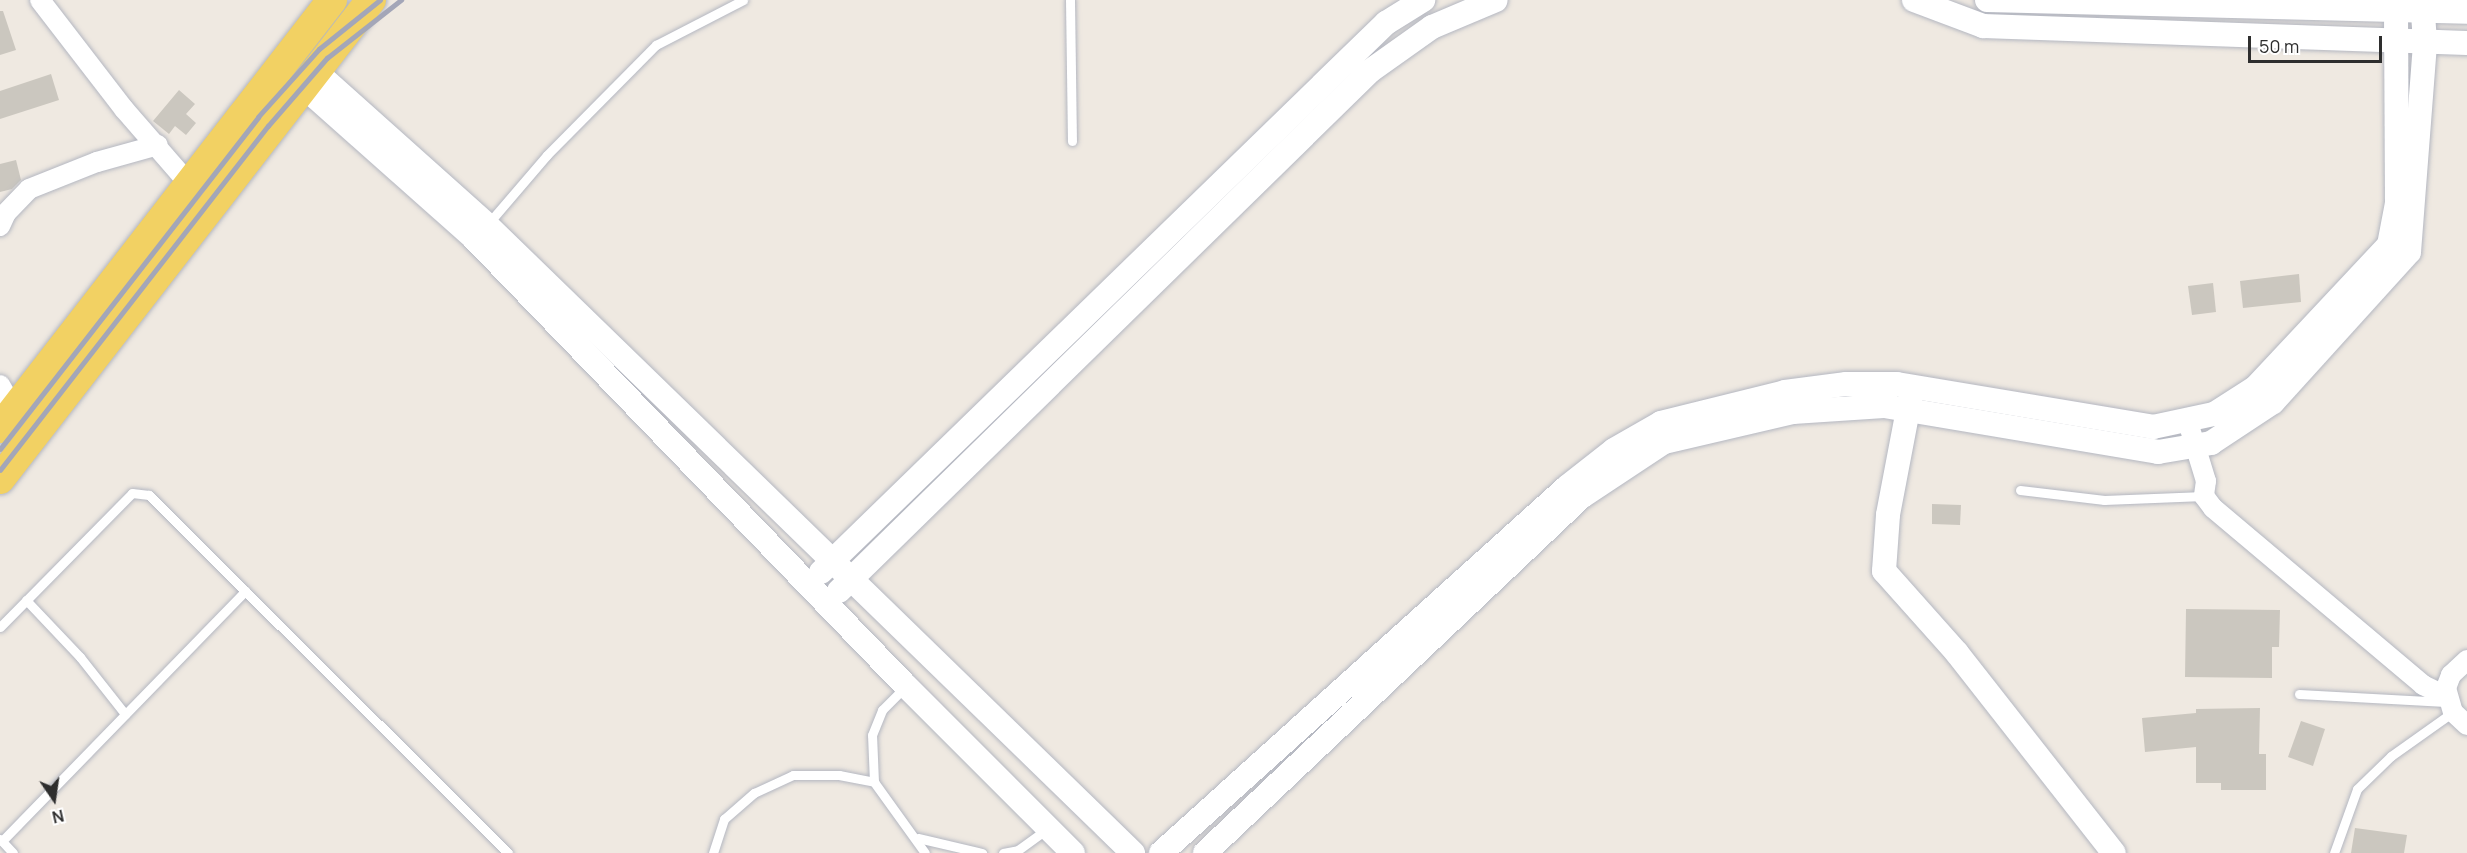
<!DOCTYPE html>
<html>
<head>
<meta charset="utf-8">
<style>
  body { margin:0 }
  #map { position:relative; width:2467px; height:853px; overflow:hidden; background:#efe9e1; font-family:Manrope,sans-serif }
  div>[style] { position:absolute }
  .building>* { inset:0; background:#cbc7bf }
  .roads { filter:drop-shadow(0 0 2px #b4b7c1) drop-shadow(0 0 2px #b4b7c1) }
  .service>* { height:9px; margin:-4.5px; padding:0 4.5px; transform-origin:4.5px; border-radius:4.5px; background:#fff }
  .minor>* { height:20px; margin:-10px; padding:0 10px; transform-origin:10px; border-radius:10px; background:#fff }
  .tertiary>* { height:24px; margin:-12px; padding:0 12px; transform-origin:12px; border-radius:12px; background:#fff }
  .primary>* { height:30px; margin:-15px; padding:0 15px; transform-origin:15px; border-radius:15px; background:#f2d163 }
  .rail>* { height:4.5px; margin:-2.25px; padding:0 2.25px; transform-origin:2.25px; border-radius:2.25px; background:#a3a6b8 }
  span { translate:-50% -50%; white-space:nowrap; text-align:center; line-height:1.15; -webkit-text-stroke:4.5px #fff; paint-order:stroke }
  .north { position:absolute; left:24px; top:769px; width:60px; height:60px; -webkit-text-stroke:4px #fff; paint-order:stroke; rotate:167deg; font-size:16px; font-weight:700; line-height:24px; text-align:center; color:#2e2e2e }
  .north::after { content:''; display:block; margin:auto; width:21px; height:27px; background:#2e2e2e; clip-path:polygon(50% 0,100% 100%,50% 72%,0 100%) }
  .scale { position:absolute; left:2248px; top:36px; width:134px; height:27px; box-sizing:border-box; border:3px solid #2e2e2e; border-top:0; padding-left:8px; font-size:18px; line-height:21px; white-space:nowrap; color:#2e2e2e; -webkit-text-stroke:4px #fff; paint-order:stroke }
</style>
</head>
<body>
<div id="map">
  <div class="building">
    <i style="clip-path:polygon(0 11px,3px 11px,16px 50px,0 55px)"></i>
    <i style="clip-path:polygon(51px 74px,59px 100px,0 119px,0 91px)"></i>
    <i style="clip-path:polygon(179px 90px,195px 104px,186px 114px,196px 123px,186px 135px,175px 126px,169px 134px,153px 121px)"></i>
    <i style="clip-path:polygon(16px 160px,21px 180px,12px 189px,0 192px,0 164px)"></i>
    <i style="clip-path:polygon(2299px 274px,2301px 302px,2243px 308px,2240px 281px)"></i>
    <i style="clip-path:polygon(2213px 283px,2216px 312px,2192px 315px,2188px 286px)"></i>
    <i style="clip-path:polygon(1932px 504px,1961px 505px,1960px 525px,1932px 524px)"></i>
    <i style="clip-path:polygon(2186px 609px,2280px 610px,2279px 647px,2272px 647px,2272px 678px,2185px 677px)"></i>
    <i style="clip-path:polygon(2260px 708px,2259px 754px,2266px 754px,2266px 790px,2221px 790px,2221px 783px,2196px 783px,2196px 747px,2145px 752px,2142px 718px,2196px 713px,2196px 709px)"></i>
    <i style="clip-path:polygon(2301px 721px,2325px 729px,2313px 766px,2288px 757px)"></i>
    <i style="clip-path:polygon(2355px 828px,2407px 835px,2404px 853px,2351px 853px)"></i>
  </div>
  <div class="roads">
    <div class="service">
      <i style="left:1070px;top:0;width:141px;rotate:89.2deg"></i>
      <i style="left:487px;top:225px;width:92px;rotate:-49.4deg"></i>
      <i style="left:547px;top:155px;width:155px;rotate:-45.3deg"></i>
      <i style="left:656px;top:45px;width:98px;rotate:-27.3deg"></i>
      <i style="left:2020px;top:490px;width:85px;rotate:6.8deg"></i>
      <i style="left:2104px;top:500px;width:100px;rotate:-2.3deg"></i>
      <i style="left:26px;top:600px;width:79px;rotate:46.5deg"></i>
      <i style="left:80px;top:657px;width:73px;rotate:51.7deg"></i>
      <i style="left:0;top:627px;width:188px;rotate:-45.4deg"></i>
      <i style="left:132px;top:493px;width:17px;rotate:7deg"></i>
      <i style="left:149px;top:495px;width:507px;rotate:44.92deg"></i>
      <i style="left:2299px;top:694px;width:147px;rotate:3.1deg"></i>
      <i style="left:874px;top:782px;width:47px;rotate:-92.4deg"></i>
      <i style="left:872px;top:735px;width:27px;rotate:-68deg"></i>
      <i style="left:882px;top:710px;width:33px;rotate:-45deg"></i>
      <i style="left:918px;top:838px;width:66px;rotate:13.2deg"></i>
      <i style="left:0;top:839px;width:19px;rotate:47deg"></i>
      <i style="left:2px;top:841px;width:349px;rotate:-45.8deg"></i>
      <i style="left:713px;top:853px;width:36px;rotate:-72deg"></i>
      <i style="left:724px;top:819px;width:40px;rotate:-41deg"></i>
      <i style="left:754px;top:793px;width:43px;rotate:-24.8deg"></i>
      <i style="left:793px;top:775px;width:46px"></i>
      <i style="left:839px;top:775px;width:36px;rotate:11deg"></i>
      <i style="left:874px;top:782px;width:87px;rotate:54.3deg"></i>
      <i style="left:1003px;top:853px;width:15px;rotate:-11deg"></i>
      <i style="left:1018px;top:850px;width:36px;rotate:-36deg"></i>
      <i style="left:2334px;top:853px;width:68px;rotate:-70.2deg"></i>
      <i style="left:2357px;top:789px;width:47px;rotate:-44.1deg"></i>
      <i style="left:2391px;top:756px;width:76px;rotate:-35.4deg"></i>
    </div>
    <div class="minor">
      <i style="left:40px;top:0;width:138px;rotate:52.4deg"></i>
      <i style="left:124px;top:109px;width:111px;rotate:49deg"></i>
      <i style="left:0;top:226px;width:14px;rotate:-65deg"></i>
      <i style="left:6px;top:213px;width:33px;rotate:-46deg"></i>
      <i style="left:29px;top:189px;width:73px;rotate:-21.7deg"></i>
      <i style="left:97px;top:162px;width:63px;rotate:-15.6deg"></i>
      <i style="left:0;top:385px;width:28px;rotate:60deg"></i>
      <i style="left:2187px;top:419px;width:65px;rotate:73deg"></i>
      <i style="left:2206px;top:481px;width:15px;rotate:98deg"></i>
      <i style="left:2204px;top:496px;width:15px;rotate:53deg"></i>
      <i style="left:2213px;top:508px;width:275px;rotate:40.1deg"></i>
      <i style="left:2423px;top:685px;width:25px;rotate:26deg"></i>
      <i style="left:2467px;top:660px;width:22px;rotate:137deg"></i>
      <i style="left:2451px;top:675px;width:14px;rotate:111deg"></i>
      <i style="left:2446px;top:688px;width:25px;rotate:74deg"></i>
      <i style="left:2453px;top:712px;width:19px;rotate:43deg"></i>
    </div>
    <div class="tertiary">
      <i style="left:1914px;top:0;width:74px;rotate:20.6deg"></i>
      <i style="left:1983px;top:26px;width:484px;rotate:2deg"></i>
      <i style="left:1987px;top:0;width:480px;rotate:1.4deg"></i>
      <i style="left:315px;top:71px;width:231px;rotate:41.8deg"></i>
      <i style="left:487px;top:225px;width:901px;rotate:44.19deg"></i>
      <i style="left:304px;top:87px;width:225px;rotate:41.6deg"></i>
      <i style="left:472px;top:236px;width:625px;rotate:46.04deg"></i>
      <i style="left:906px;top:686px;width:236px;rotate:45deg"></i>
      <i style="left:1911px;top:394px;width:123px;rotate:100.8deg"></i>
      <i style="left:1888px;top:515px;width:56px;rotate:94.1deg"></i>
      <i style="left:1884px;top:571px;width:110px;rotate:48.3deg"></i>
      <i style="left:1957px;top:653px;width:254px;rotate:51.9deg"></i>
      <i style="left:821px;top:572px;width:788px;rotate:-44.18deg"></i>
      <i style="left:1386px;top:23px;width:44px;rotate:-31.9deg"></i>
      <i style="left:839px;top:591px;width:743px;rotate:-44.4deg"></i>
      <i style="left:1370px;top:71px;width:76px;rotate:-35.4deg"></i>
      <i style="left:1432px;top:27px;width:69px;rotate:-22.9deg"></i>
      <i style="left:1161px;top:853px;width:547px;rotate:-42.03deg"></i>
      <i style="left:1567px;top:487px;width:60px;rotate:-38.2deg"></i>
      <i style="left:1614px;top:450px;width:54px;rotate:-29.9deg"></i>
      <i style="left:1661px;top:423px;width:128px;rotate:-14deg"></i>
      <i style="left:1785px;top:392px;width:62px;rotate:-7.5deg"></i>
      <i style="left:1846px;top:384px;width:51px"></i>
      <i style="left:1897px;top:384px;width:260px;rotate:9.5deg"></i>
      <i style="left:2153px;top:427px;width:62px;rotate:-12deg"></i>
      <i style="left:2214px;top:414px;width:50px;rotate:-32.7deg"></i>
      <i style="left:2256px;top:387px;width:195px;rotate:-46.9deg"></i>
      <i style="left:2389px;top:245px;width:43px;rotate:-79.2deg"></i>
      <i style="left:2397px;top:203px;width:192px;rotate:-90.3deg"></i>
      <i style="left:1205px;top:853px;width:518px;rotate:-43.43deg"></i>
      <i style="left:1581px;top:497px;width:100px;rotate:-33.5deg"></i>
      <i style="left:1664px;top:442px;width:132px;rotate:-13.1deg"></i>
      <i style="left:1793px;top:412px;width:91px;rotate:-3.8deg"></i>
      <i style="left:1884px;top:406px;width:278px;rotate:9.5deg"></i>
      <i style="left:2158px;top:452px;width:54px;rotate:-9.6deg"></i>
      <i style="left:2211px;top:443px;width:74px;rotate:-33.5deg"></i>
      <i style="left:2273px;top:402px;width:202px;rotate:-47.8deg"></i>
      <i style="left:2409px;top:252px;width:211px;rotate:-85.6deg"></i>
      <i style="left:2425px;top:42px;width:31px;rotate:-94deg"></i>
    </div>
    <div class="primary">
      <i style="left:0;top:428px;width:542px;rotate:-52.2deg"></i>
      <i style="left:0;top:479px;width:606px;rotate:-52.24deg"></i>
    </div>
  </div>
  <div class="rail">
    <i style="left:0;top:449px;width:420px;rotate:-52.1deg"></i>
    <i style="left:258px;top:117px;width:91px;rotate:-48.1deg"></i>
    <i style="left:319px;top:49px;width:78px;rotate:-38.8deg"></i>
    <i style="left:0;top:470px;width:436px;rotate:-52.1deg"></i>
    <i style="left:268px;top:126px;width:90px;rotate:-49.1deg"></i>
    <i style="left:327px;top:58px;width:94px;rotate:-38.1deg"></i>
  </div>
  <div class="north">N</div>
  <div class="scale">50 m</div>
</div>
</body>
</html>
